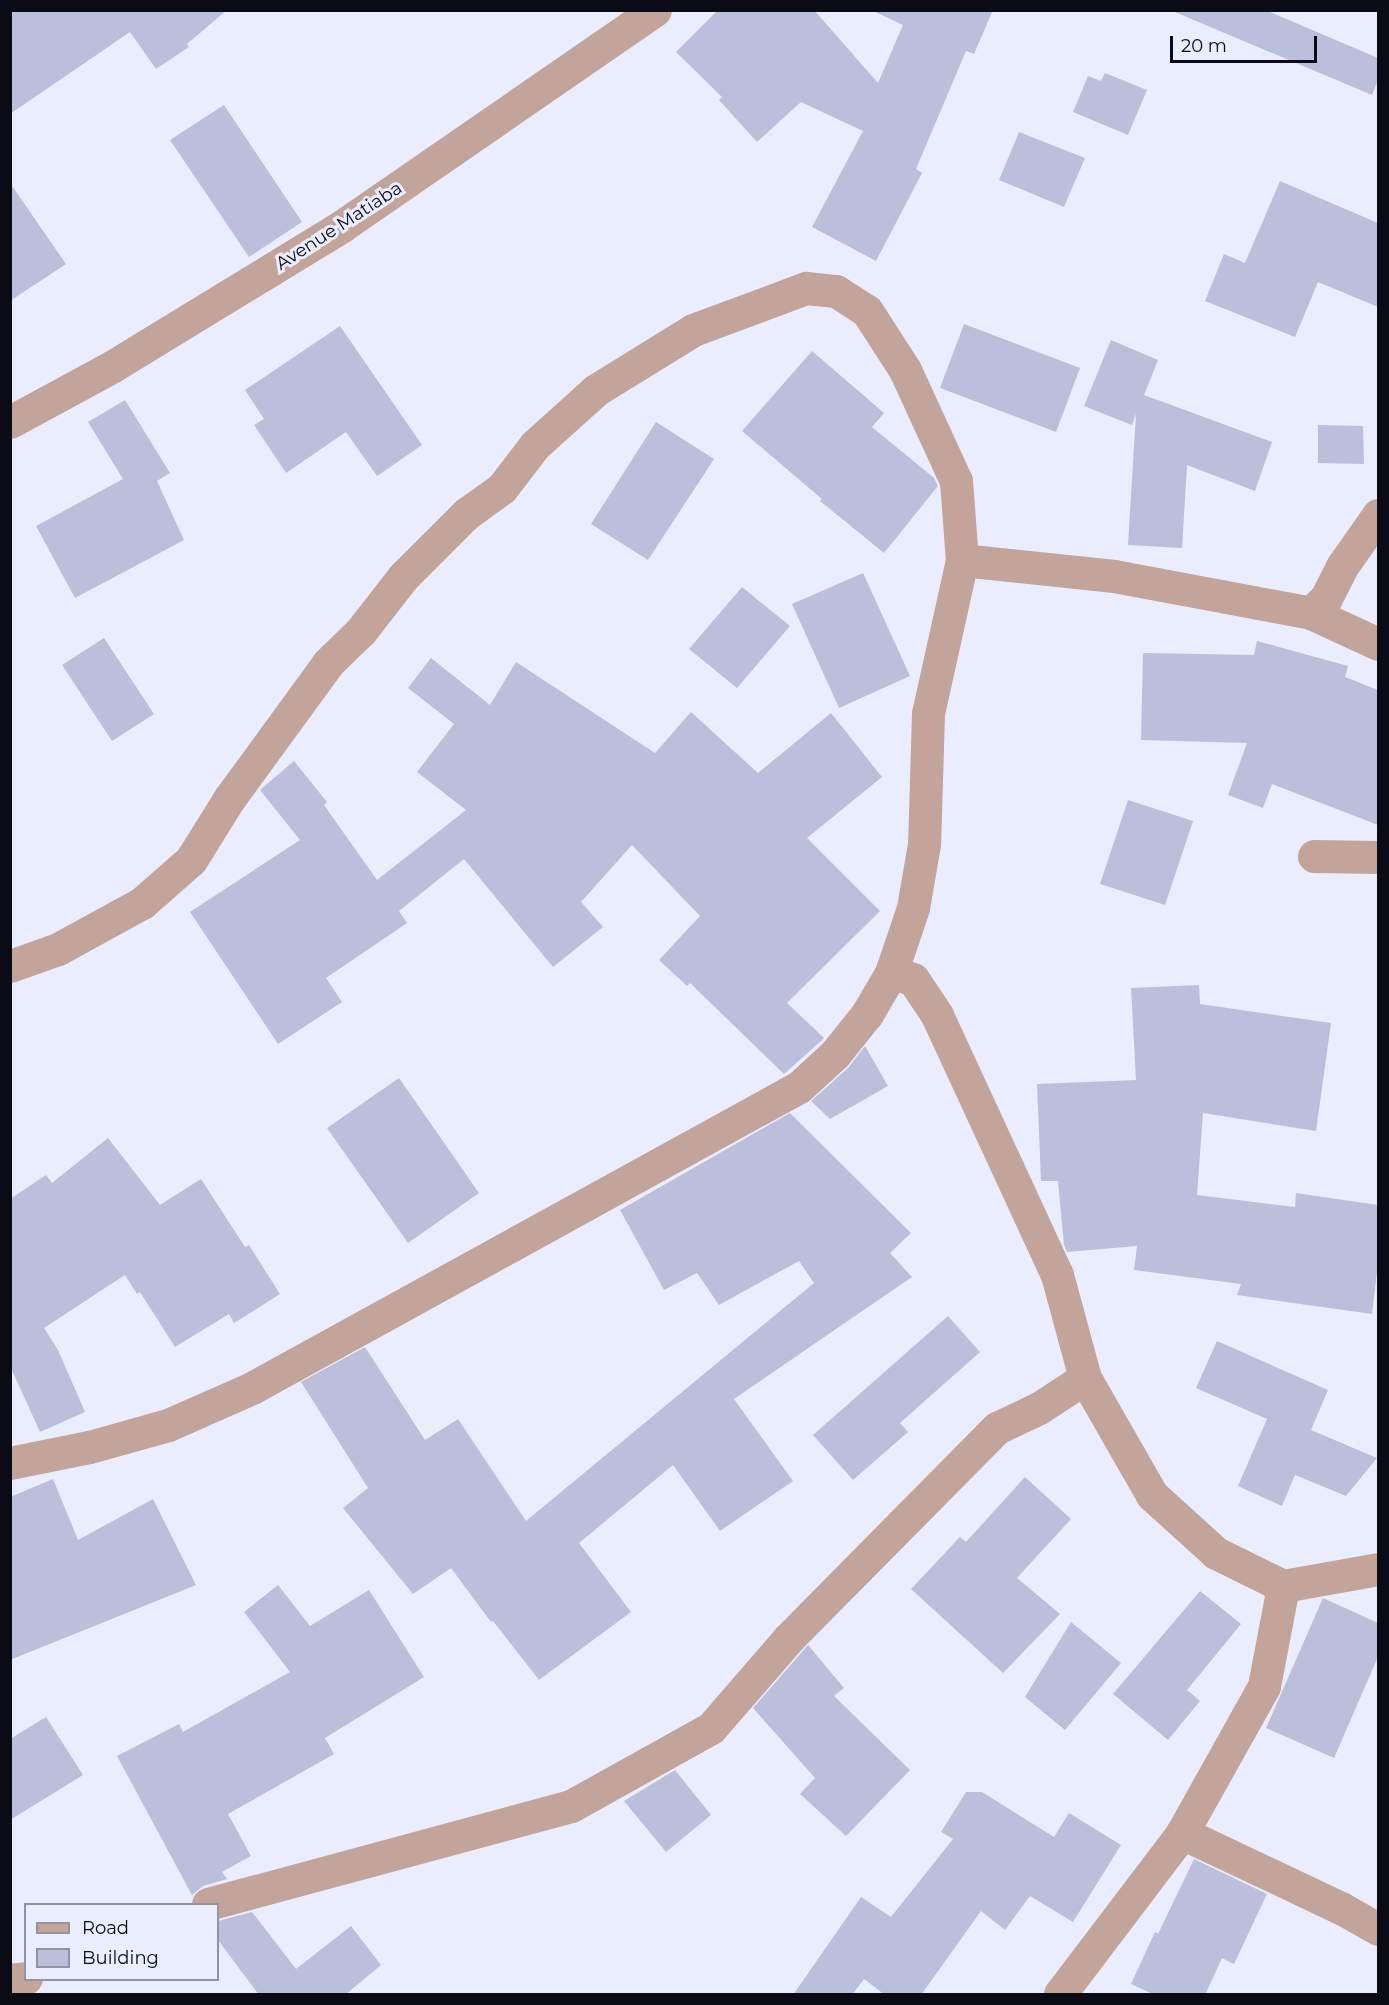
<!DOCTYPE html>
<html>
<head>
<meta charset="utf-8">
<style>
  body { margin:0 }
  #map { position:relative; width:1389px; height:2005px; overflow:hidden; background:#eaedfe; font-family:Montserrat,sans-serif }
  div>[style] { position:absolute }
  .building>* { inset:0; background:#bbbfdb }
  .minor>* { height:33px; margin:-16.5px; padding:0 16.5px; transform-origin:16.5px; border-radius:16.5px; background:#c3a49a }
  span { translate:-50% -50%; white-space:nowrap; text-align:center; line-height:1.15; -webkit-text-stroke:6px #eaedfe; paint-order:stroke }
  .street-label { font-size:18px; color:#0a0b14 }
  .frame { position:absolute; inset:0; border:12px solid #0a0b14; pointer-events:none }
  .legend { position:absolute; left:24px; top:1903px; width:195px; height:78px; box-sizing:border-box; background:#eaedfe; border:2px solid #9093a0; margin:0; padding:8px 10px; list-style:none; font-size:18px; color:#0a0b14 }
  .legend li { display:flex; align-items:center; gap:12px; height:30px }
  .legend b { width:30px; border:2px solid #9093a0 }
  .scale { position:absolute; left:1170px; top:36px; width:147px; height:27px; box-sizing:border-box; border:3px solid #0a0b14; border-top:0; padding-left:8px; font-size:18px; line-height:21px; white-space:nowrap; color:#0a0b14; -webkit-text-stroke:4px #eaedfe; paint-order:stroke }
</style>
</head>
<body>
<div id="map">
  <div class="building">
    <i style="clip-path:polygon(10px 10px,227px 10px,187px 44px,189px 47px,156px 69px,130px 32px,10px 114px)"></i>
    <i style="clip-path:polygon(718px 10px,814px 10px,878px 83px,903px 25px,871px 10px,993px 10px,974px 54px,966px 51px,916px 169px,922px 173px,876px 261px,812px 227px,863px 131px,801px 102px,757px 142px,719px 100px,722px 97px,676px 52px)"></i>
    <i style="clip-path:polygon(1170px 10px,1265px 10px,1378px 58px,1378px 80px,1372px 95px)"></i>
    <i style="clip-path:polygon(1105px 73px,1147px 90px,1128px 135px,1073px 112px,1088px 76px,1101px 81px)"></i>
    <i style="clip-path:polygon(224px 105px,302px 222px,249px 257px,170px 140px)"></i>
    <i style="clip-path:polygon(1019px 132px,1085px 158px,1064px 207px,999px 180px)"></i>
    <i style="clip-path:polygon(1280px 181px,1378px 223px,1378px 307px,1318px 282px,1295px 337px,1205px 301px,1224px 254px,1245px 263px)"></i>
    <i style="clip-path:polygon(10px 183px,66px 264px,10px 301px)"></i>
    <i style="clip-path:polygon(964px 324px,1080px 368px,1056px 432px,940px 388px)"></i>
    <i style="clip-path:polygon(340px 326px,422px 445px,377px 476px,346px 432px,286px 473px,254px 425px,264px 419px,245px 390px)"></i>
    <i style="clip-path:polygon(1111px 340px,1158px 360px,1144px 395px,1272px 442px,1255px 491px,1187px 465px,1182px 548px,1128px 545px,1136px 414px,1132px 425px,1084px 406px)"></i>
    <i style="clip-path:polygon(812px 351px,884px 413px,872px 427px,934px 478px,938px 486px,884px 553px,820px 501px,822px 499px,742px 431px)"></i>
    <i style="clip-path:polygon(125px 400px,170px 473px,157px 481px,184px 540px,75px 598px,36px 526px,123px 479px,88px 422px)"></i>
    <i style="clip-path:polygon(656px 422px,714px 459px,648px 560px,591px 524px)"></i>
    <i style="clip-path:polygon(1318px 425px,1363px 426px,1364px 464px,1318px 463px)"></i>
    <i style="clip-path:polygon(863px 573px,910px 676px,839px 708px,792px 604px)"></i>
    <i style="clip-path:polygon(742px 587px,790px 626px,737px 688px,689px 649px)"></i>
    <i style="clip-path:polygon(104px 638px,154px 714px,112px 741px,62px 665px)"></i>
    <i style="clip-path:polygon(1257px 641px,1348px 666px,1345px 677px,1378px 690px,1378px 825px,1272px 784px,1263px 808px,1228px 795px,1247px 743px,1141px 740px,1143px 653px,1254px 655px)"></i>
    <i style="clip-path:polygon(431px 658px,490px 705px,516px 662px,655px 753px,691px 712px,758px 773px,831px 713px,882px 777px,807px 838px,880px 911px,787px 1003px,824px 1038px,821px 1041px,784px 1074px,690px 983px,687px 986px,659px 960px,700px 916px,632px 845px,581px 902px,603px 927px,553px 967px,464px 859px,399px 911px,407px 923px,326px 978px,342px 1002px,278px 1044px,190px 912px,300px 840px,260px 790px,294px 761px,327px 802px,324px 805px,377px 880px,466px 810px,417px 772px,454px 724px,408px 688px)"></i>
    <i style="clip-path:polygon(1128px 800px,1193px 821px,1165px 905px,1100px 884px)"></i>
    <i style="clip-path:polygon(1199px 985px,1200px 1004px,1331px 1023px,1316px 1131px,1203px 1113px,1197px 1195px,1295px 1207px,1296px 1193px,1378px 1205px,1378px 1263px,1372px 1314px,1237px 1295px,1241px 1284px,1134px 1270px,1137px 1246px,1067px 1252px,1064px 1245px,1058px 1181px,1041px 1181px,1037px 1084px,1136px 1080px,1131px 988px)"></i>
    <i style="clip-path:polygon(865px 1046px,888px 1086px,830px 1119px,811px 1101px,848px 1068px)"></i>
    <i style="clip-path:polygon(399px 1078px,479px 1193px,408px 1243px,327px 1128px)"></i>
    <i style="clip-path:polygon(790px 1113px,911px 1233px,890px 1253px,912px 1277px,734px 1399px,793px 1481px,720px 1531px,673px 1465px,579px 1543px,631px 1612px,539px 1680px,493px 1621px,491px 1622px,451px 1568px,413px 1594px,343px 1508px,368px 1488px,301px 1382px,365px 1347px,425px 1440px,458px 1419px,526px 1521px,814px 1283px,799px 1261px,719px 1305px,697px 1273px,664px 1290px,620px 1210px)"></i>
    <i style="clip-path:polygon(108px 1138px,160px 1205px,201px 1179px,245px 1247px,249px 1245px,280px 1294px,234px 1323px,229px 1314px,175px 1347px,140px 1292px,137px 1294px,125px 1275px,44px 1328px,58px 1350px,85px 1412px,40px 1432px,10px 1366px,10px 1199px,46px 1175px,52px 1183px)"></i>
    <i style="clip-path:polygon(948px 1316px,980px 1352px,900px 1423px,908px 1432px,853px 1480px,813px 1435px)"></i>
    <i style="clip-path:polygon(1217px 1341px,1328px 1390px,1311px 1430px,1377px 1458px,1346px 1496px,1295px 1475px,1282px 1506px,1238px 1486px,1267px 1419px,1196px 1388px)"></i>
    <i style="clip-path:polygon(1025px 1477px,1071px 1519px,1017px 1578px,1060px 1614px,1003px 1673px,911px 1589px,960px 1537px,966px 1542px)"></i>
    <i style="clip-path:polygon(53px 1479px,78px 1540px,153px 1499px,196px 1585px,10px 1660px,10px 1497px)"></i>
    <i style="clip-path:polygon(278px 1585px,310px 1626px,369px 1590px,424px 1677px,325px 1738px,334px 1754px,228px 1814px,251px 1856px,222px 1872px,227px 1879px,203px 1886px,192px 1895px,117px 1756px,179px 1724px,183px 1732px,290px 1672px,244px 1612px)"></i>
    <i style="clip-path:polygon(1200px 1591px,1241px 1624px,1187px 1690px,1200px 1701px,1168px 1740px,1113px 1694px)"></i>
    <i style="clip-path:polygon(1323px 1598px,1378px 1623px,1378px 1657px,1334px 1758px,1266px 1728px)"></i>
    <i style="clip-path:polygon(1071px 1622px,1121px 1663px,1065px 1730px,1025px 1697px)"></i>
    <i style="clip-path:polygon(808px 1645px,844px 1688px,834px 1696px,910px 1770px,846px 1836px,800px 1794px,815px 1778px,753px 1708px)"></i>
    <i style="clip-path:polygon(46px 1717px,83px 1775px,10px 1820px,10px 1739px)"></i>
    <i style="clip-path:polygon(675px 1770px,711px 1815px,666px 1852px,624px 1801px)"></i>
    <i style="clip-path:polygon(966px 1792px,982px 1792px,1054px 1837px,1069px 1813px,1121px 1845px,1073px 1922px,1030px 1896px,1005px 1930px,981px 1911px,921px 1995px,885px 1995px,864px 1979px,852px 1995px,793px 1995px,861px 1897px,891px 1917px,953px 1839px,941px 1832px)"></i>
    <i style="clip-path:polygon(1194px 1859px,1267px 1894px,1234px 1964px,1222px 1958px,1205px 1995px,1155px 1995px,1131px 1984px,1155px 1932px,1158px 1934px)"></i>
    <i style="clip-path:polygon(252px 1912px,296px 1969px,351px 1926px,381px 1965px,345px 1995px,259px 1995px,218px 1940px,218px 1921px)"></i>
  </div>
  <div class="minor">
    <i style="left:10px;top:422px;width:117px;rotate:-28.5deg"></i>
    <i style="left:113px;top:366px;width:268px;rotate:-31.4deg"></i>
    <i style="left:342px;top:226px;width:380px;rotate:-34.6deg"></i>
    <i style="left:962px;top:560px;width:153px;rotate:6deg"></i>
    <i style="left:1114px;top:576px;width:200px;rotate:10.6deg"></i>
    <i style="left:1311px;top:613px;width:21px;rotate:-45deg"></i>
    <i style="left:1326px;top:598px;width:37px;rotate:-63deg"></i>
    <i style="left:1343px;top:565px;width:61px;rotate:-55deg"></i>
    <i style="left:1311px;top:613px;width:74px;rotate:24.8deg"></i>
    <i style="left:1314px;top:856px;width:64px;rotate:0.9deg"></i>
    <i style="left:10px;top:966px;width:51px;rotate:-19.5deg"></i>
    <i style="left:58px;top:949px;width:96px;rotate:-28.7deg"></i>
    <i style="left:142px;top:903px;width:65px;rotate:-41.3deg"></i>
    <i style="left:191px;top:860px;width:72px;rotate:-58.1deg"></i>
    <i style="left:229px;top:799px;width:168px;rotate:-53.9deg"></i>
    <i style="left:328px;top:663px;width:46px;rotate:-44.1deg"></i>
    <i style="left:361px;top:631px;width:68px;rotate:-52.1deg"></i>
    <i style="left:403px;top:577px;width:89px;rotate:-45deg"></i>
    <i style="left:466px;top:514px;width:44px;rotate:-35.8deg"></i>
    <i style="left:502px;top:488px;width:54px;rotate:-52.5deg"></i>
    <i style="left:535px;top:445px;width:82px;rotate:-42deg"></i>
    <i style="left:596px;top:390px;width:114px;rotate:-31.7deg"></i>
    <i style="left:693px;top:330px;width:121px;rotate:-20.4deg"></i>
    <i style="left:806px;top:288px;width:30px;rotate:6deg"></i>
    <i style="left:836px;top:291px;width:37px;rotate:33deg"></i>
    <i style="left:867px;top:311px;width:70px;rotate:57.2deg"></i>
    <i style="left:905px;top:370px;width:122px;rotate:65.3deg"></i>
    <i style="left:956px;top:481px;width:79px;rotate:85.7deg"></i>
    <i style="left:962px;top:560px;width:157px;rotate:102.5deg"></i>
    <i style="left:928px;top:713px;width:131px;rotate:91.7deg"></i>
    <i style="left:924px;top:844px;width:65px;rotate:99.8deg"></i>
    <i style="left:913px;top:908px;width:69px;rotate:108.7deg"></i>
    <i style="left:891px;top:973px;width:48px;rotate:120.3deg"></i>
    <i style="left:867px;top:1014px;width:51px;rotate:128.7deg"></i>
    <i style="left:835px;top:1054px;width:49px;rotate:137.5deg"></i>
    <i style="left:799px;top:1087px;width:624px;rotate:151.18deg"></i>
    <i style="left:252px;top:1388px;width:92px;rotate:156.2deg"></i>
    <i style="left:168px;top:1425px;width:82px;rotate:164.4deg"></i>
    <i style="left:89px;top:1447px;width:81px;rotate:168.6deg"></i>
    <i style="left:1085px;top:1378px;width:135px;rotate:60.2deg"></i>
    <i style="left:1152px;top:1495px;width:86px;rotate:42.2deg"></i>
    <i style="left:1216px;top:1553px;width:75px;rotate:26.2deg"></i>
    <i style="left:1283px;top:1586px;width:97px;rotate:-10.1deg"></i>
    <i style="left:1182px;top:1833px;width:176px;rotate:25.3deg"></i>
    <i style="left:1341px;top:1908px;width:43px;rotate:29.6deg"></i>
    <i style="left:208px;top:1904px;width:376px;rotate:-15.1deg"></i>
    <i style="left:571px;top:1806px;width:160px;rotate:-29.1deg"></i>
    <i style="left:711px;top:1728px;width:118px;rotate:-49.1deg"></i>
    <i style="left:788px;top:1639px;width:297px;rotate:-45.3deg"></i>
    <i style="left:997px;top:1428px;width:47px;rotate:-25.5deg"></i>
    <i style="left:1039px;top:1408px;width:55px;rotate:-33.1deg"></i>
    <i style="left:1085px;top:1378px;width:107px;rotate:-105.2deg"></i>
    <i style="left:1057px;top:1275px;width:286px;rotate:-114.8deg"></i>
    <i style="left:937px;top:1015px;width:43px;rotate:-123.7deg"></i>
    <i style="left:913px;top:979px;width:23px;rotate:-165deg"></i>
    <i style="left:10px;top:1980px;width:16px;rotate:-7deg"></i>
    <i style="left:1060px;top:1994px;width:202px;rotate:-52.8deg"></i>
    <i style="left:1182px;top:1833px;width:168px;rotate:-60.8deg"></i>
    <i style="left:1264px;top:1686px;width:102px;rotate:-79.2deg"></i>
  </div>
  <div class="street-label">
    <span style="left:339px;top:226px;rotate:-33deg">Avenue Matiaba</span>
  </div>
  <div class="frame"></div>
  <ul class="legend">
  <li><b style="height:8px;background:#c3a49a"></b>Road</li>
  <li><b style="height:16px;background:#bbbfdb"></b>Building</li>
  </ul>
  <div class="scale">20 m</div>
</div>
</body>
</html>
